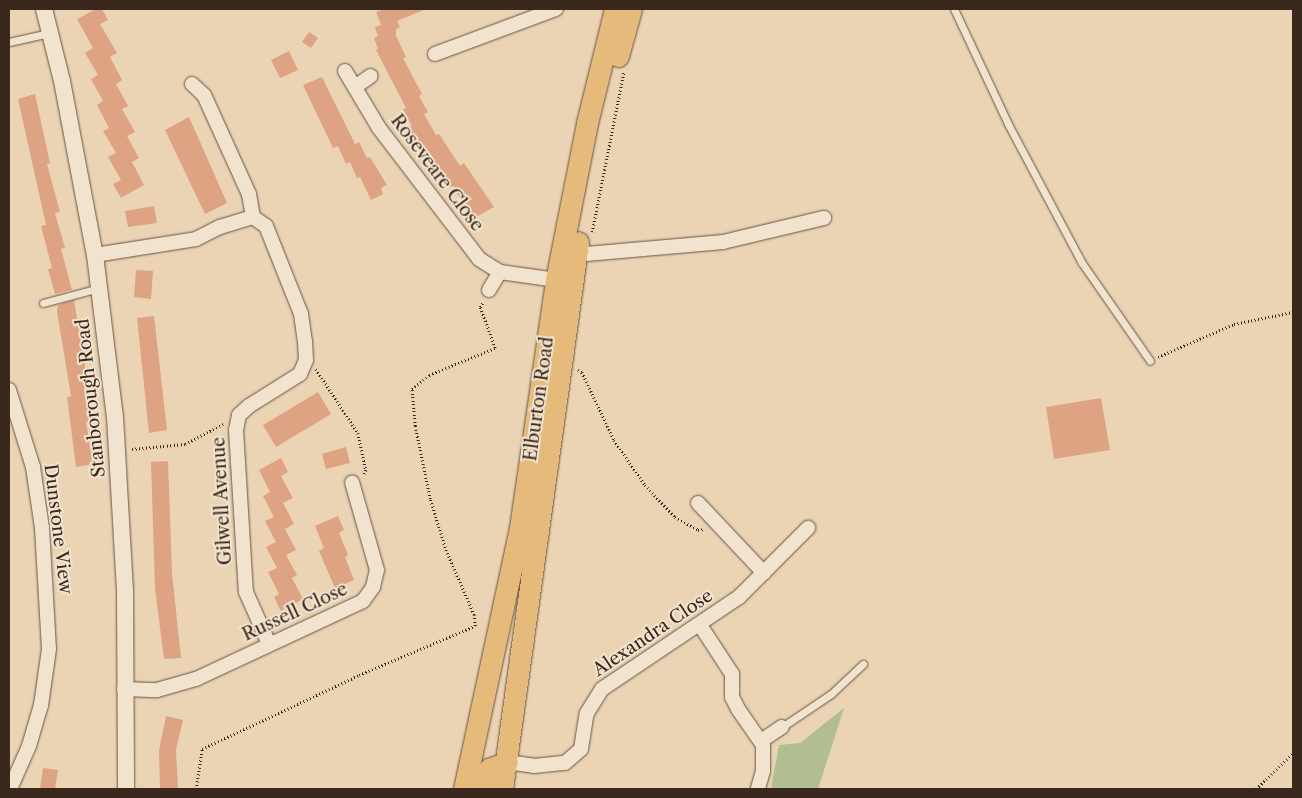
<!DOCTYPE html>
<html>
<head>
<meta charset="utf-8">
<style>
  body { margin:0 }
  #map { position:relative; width:1302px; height:798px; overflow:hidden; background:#ead4b4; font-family:"Libre Caslon Text",serif }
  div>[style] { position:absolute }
  .green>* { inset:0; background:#b1be91 }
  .building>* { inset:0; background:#dea382 }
  .path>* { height:2.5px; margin-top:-1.25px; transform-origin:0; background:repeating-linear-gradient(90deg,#3b281d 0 1px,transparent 0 3.5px) }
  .roads { filter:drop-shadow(0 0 1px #675343) drop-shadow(0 0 1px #675343) }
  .service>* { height:7px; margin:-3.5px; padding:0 3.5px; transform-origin:3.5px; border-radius:3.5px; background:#f1e3ce }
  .minor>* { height:14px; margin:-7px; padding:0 7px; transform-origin:7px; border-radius:7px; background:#f1e3ce }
  .tertiary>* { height:16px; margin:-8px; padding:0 8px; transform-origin:8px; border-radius:8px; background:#f1e3ce }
  .primary>* { height:21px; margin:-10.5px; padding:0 10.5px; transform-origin:10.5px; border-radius:10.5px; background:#e5ba7a }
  span { translate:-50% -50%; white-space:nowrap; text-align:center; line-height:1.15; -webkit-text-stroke:4px #f1e3ce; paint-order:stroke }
  .street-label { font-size:18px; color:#3b281d }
  .frame { position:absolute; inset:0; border:10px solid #3b281d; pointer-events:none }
</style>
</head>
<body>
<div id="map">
  <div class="green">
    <i style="clip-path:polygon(844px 708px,818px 789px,771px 789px,779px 745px,800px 743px)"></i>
  </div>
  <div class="building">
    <i style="clip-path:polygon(96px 9px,102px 9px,108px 20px,100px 24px,117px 53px,110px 57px,122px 80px,116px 84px,128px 106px,122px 109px,135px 132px,127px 136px,139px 158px,132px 162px,144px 185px,121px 198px,113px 184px,121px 180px,108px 157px,116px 153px,103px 131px,109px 128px,97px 105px,103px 101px,91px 79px,98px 75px,85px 53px,93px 48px,77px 19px)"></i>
    <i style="clip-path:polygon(384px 9px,426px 9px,397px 21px,400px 27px,396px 29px,396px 36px,406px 57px,403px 58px,422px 94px,419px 96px,428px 112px,424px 114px,436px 135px,439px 134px,460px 166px,464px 163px,494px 207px,474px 218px,464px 200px,462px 202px,453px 186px,450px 187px,408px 128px,412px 126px,403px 109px,406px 108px,376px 50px,378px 49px,374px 38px,378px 36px,375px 27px,381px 25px,376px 12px)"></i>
    <i style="clip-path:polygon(309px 32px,318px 38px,311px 48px,302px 42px)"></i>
    <i style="clip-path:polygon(289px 51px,298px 70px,280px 78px,271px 60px)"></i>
    <i style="clip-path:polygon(322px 77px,355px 144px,359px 142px,367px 158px,370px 157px,387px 185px,381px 188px,383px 194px,371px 200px,360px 177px,357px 178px,350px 162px,346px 164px,338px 146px,333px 148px,303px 85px)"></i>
    <i style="clip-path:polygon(35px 94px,50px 163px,47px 164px,60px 212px,55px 213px,65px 248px,61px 249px,72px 290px,55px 294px,48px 269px,52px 268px,41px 226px,46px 225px,18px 99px)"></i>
    <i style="clip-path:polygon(189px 117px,227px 203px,205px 214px,165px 130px)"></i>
    <i style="clip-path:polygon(154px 206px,157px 223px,128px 227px,125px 211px)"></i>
    <i style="clip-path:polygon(136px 270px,153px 271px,151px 299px,134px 297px)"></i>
    <i style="clip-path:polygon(74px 300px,87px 379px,83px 379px,90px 421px,86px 422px,93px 464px,76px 467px,67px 397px,71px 396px,57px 312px,58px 305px)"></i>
    <i style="clip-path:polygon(154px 316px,167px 430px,149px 433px,137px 318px)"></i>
    <i style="clip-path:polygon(318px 392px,331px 414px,276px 447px,263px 425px)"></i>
    <i style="clip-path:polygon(1101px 398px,1110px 450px,1054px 459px,1046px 407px)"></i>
    <i style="clip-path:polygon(346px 447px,350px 463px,326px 469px,322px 454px)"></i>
    <i style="clip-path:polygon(281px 458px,288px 472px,281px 476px,293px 498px,283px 503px,294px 524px,285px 529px,296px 550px,286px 555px,297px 575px,292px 578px,303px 599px,281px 611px,274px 597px,279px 594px,268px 572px,277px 568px,266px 547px,276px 542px,265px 521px,274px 517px,263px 496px,270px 492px,259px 470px)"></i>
    <i style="clip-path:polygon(168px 461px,172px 573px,181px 658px,164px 659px,155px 589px,151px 462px)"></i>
    <i style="clip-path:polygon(338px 516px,344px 530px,339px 533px,348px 555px,345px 557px,354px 580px,335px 588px,319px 551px,324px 548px,315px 526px)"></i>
    <i style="clip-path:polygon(166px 716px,183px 720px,176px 750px,178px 788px,160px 789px,159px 750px)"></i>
    <i style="clip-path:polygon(43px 768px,58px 770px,55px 789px,40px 789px)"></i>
  </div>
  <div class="path">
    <i style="left:592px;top:232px;width:164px;rotate:-78.8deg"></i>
    <i style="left:1158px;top:357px;width:83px;rotate:-23.5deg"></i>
    <i style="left:1234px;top:324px;width:60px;rotate:-11.5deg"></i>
    <i style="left:316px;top:369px;width:77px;rotate:56.7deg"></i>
    <i style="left:358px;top:433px;width:38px;rotate:78deg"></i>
    <i style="left:366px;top:470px;width:5px;rotate:112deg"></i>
    <i style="left:578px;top:370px;width:4px;rotate:27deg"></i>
    <i style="left:582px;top:372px;width:75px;rotate:64.8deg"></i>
    <i style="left:614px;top:440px;width:55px;rotate:55.4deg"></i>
    <i style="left:645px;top:485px;width:44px;rotate:46.8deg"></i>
    <i style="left:675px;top:517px;width:26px;rotate:29deg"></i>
    <i style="left:698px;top:530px;width:6px;rotate:-9deg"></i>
    <i style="left:132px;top:449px;width:53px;rotate:-5.4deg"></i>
    <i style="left:185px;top:444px;width:43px;rotate:-27.8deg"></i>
    <i style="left:196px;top:789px;width:40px;rotate:-81.5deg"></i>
    <i style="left:202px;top:749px;width:174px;rotate:-25.2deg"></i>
    <i style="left:359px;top:675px;width:126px;rotate:-22.9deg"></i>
    <i style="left:475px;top:626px;width:11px;rotate:-95deg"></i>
    <i style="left:474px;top:615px;width:70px;rotate:-113.6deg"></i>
    <i style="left:446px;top:551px;width:54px;rotate:-107.1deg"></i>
    <i style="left:430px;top:499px;width:75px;rotate:-101.6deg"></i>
    <i style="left:415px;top:426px;width:37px;rotate:-95deg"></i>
    <i style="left:412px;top:389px;width:22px;rotate:-39deg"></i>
    <i style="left:429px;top:375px;width:71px;rotate:-22.2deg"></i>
    <i style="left:495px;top:348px;width:44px;rotate:-110.1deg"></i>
    <i style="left:480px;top:307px;width:6px;rotate:-59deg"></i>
    <i style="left:1256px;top:789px;width:52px;rotate:-44.2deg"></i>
  </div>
  <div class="roads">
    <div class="service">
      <i style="left:954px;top:9px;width:127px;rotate:64.8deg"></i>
      <i style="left:1008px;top:124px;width:157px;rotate:62deg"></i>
      <i style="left:1082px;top:263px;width:119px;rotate:55.2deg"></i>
      <i style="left:9px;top:42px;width:41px;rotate:-12.7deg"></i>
      <i style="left:43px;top:303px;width:58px;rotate:-15deg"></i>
      <i style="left:782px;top:727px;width:59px;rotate:-34deg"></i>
      <i style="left:831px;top:694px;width:44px;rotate:-43.2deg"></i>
    </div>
    <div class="minor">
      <i style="left:435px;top:54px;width:129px;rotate:-20.4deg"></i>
      <i style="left:345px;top:71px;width:66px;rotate:59.2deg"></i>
      <i style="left:379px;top:128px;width:165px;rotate:52.6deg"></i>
      <i style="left:479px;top:259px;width:25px;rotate:32deg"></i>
      <i style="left:500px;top:272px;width:57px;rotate:8.1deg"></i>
      <i style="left:192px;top:84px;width:16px;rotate:43deg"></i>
      <i style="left:204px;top:95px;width:109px;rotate:65.6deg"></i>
      <i style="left:249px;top:194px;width:23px;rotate:80deg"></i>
      <i style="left:253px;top:217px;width:16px;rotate:35deg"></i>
      <i style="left:266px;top:226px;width:95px;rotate:68.3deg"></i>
      <i style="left:301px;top:314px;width:27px;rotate:82deg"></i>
      <i style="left:305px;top:341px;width:19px;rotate:87deg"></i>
      <i style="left:306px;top:360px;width:15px;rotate:113deg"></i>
      <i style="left:300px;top:374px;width:60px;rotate:147.9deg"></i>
      <i style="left:249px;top:406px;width:13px;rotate:138deg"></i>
      <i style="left:239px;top:415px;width:15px;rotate:101deg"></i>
      <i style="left:236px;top:430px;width:162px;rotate:86.5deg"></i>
      <i style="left:246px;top:592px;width:57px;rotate:66.1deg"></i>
      <i style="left:355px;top:87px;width:19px;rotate:-35deg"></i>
      <i style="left:95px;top:255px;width:102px;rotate:-9deg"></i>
      <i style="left:196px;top:239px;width:27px;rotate:-27deg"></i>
      <i style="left:220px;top:227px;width:34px;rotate:-17deg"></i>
      <i style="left:575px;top:255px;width:149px;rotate:-5deg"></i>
      <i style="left:723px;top:242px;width:104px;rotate:-13.4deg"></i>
      <i style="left:489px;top:290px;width:21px;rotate:-59deg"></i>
      <i style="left:9px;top:390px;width:81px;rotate:72.7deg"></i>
      <i style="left:33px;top:467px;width:62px;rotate:81.6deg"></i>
      <i style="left:42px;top:528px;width:121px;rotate:86.7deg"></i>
      <i style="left:49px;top:649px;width:57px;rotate:98.1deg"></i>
      <i style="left:41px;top:705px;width:43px;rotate:106.3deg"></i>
      <i style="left:29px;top:746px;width:47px;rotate:113.8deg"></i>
      <i style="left:698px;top:503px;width:96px;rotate:46.7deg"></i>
      <i style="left:700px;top:625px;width:59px;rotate:56.9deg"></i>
      <i style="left:732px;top:674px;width:23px;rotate:90deg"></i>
      <i style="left:732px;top:697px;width:13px;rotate:63deg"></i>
      <i style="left:738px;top:709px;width:44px;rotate:55.2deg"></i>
      <i style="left:763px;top:745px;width:26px;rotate:90deg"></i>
      <i style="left:763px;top:771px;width:19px;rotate:106deg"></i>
      <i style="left:124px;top:689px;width:33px;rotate:2deg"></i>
      <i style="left:157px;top:690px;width:41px;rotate:-15.8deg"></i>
      <i style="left:196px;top:679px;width:184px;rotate:-25deg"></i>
      <i style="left:363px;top:601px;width:17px;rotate:-54deg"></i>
      <i style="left:373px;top:587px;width:17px;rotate:-77deg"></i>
      <i style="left:377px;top:570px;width:91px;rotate:-105.9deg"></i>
      <i style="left:761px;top:741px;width:25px;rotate:-34deg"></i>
      <i style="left:507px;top:762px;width:27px;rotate:8deg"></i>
      <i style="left:534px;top:766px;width:31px;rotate:-6deg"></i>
      <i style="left:565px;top:763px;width:21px;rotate:-41deg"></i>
      <i style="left:581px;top:749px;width:36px;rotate:-81deg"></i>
      <i style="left:587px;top:713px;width:28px;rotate:-58deg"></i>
      <i style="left:602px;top:689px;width:165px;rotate:-33.9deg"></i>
      <i style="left:739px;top:597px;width:98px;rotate:-45deg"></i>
    </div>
    <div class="tertiary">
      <i style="left:44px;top:9px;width:74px;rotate:76deg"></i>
      <i style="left:62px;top:81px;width:177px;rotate:79.3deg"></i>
      <i style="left:95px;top:255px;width:163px;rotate:83deg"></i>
      <i style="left:115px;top:417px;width:175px;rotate:86.7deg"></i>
      <i style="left:125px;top:592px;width:197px;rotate:89.7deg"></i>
    </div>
    <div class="primary">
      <i style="left:618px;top:56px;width:49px;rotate:-74.5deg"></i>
      <i style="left:464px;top:789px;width:267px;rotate:-77.9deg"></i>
      <i style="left:520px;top:528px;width:251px;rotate:-81.7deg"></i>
      <i style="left:556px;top:280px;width:160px;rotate:-78.8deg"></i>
      <i style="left:587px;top:123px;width:117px;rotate:-76.2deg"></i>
      <i style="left:481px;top:789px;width:22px;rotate:-68deg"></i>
      <i style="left:489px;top:769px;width:19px;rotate:-21deg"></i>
      <i style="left:502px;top:789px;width:552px;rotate:-82.09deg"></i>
    </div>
  </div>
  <div class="street-label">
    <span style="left:437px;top:173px;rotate:53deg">Roseveare Close</span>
    <span style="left:91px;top:398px;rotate:-96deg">Stanborough Road</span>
    <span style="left:539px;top:399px;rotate:-82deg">Elburton Road</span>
    <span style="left:222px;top:501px;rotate:-93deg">Gilwell Avenue</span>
    <span style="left:58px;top:529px;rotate:83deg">Dunstone View</span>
    <span style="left:295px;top:612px;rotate:-25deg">Russell Close</span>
    <span style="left:653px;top:633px;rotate:-34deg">Alexandra Close</span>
  </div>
  <div class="frame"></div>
</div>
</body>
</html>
